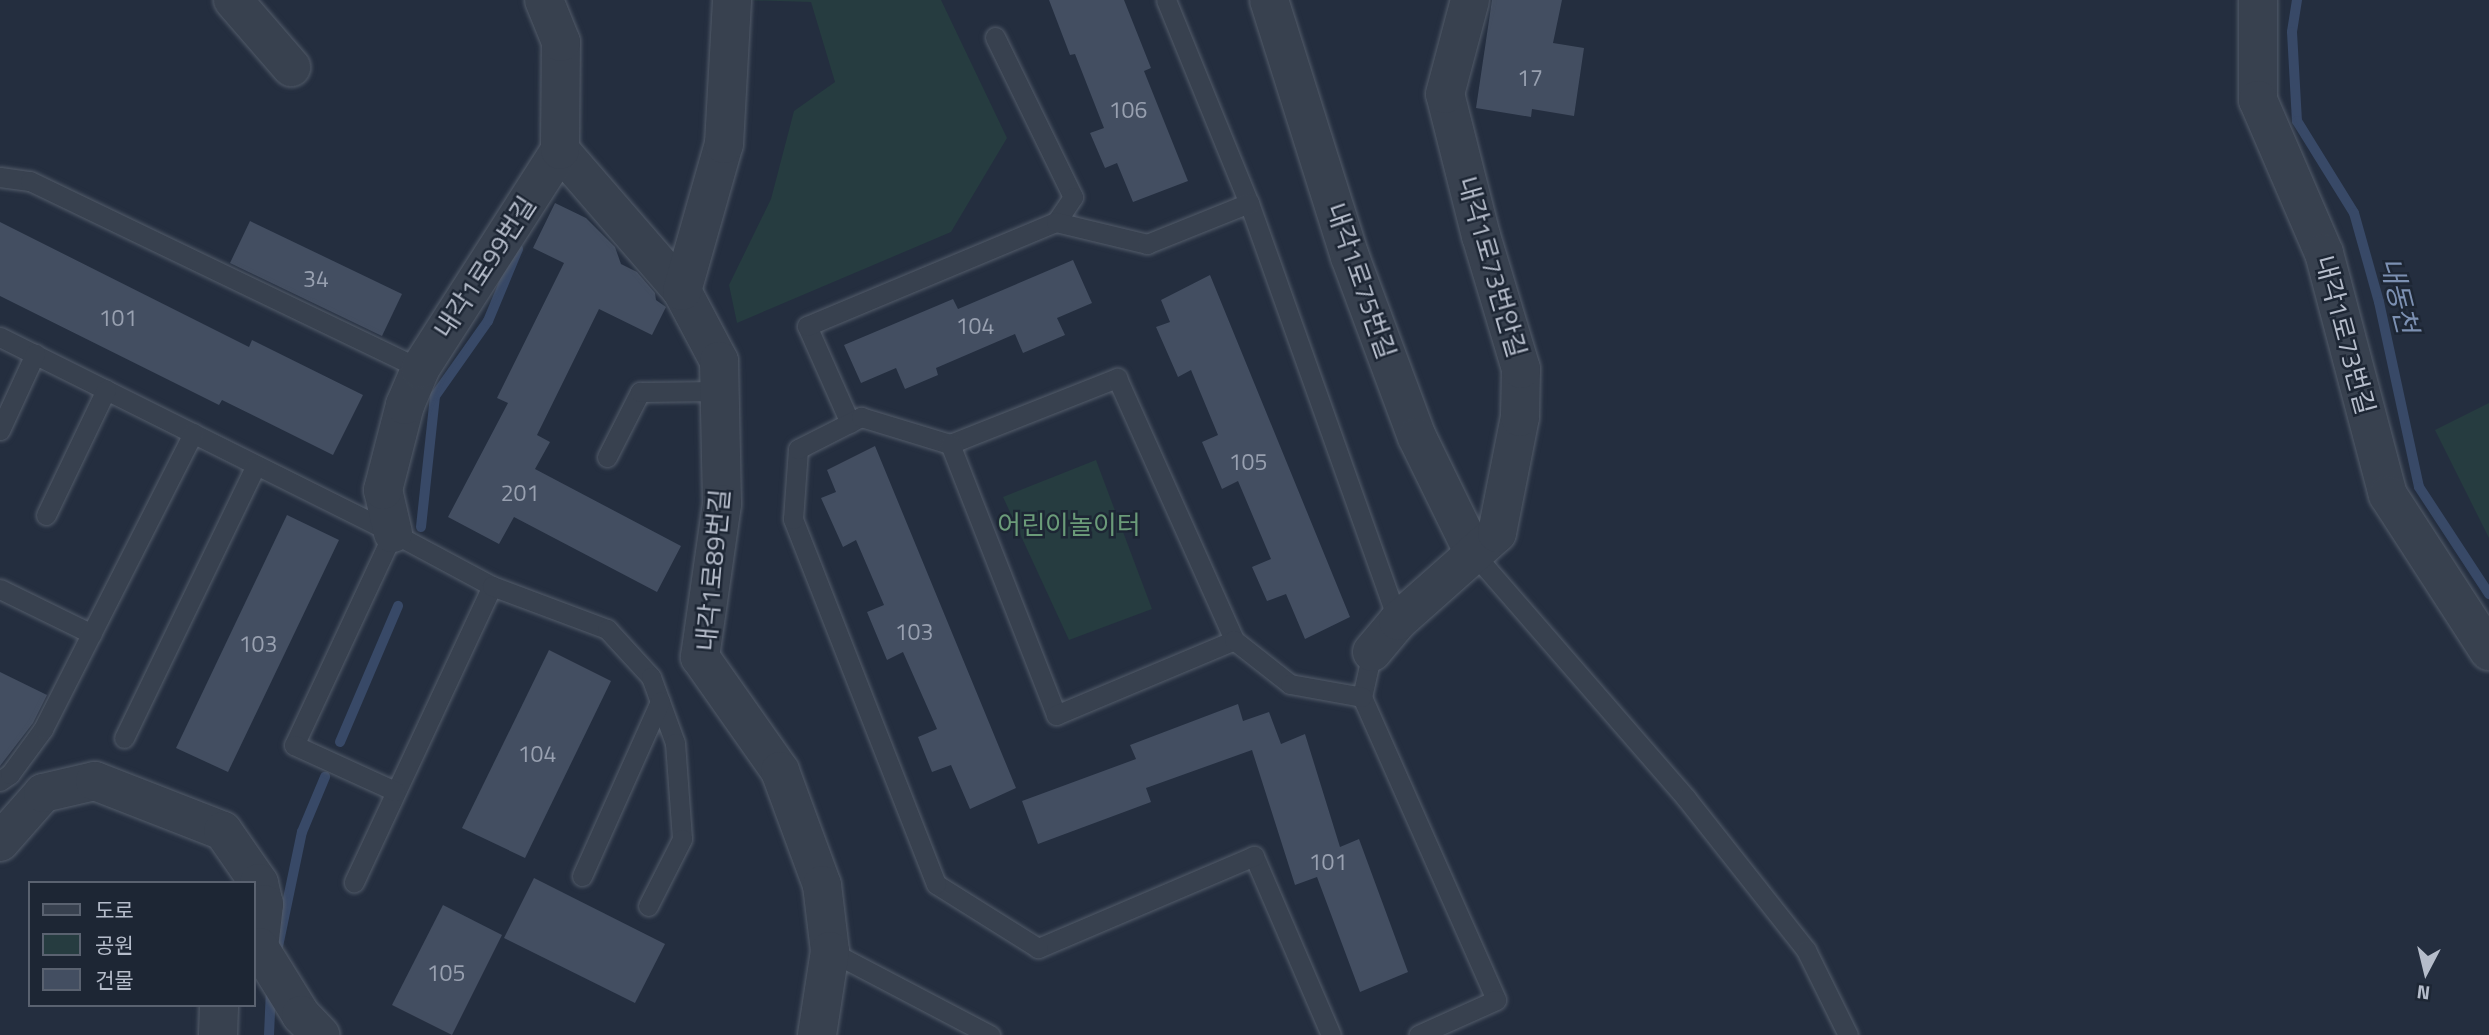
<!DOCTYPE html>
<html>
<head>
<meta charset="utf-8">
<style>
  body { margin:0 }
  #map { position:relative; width:2489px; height:1035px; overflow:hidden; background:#242e3f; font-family:"Titillium Web","Noto Sans KR",sans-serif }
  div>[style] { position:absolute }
  .green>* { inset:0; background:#263c40 }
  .stream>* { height:10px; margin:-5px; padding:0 5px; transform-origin:5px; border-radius:5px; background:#384967 }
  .building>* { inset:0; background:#434e61 }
  .roads { filter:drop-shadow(0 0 2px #535c6a) drop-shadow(0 0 2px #535c6a) }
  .service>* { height:19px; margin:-9.5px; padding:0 9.5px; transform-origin:9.5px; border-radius:9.5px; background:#38414f }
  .minor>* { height:38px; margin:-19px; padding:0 19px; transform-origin:19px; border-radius:19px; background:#38414f }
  span { translate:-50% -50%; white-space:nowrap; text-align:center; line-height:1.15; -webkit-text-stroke:5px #1d2634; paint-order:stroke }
  .number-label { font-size:23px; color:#98a0b0 }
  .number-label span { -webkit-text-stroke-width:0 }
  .street-label { font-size:26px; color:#b5bcca }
  .park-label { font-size:26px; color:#6b9b79 }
  .water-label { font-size:28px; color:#7c90b2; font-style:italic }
  .legend { position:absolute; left:28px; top:881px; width:228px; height:126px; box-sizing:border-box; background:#1d2634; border:2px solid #5a6270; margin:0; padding:9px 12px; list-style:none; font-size:21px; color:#b5bcca }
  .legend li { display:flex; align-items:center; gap:14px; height:35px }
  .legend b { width:35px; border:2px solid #5a6270 }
  .north { position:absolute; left:2391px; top:937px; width:70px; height:70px; -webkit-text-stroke:5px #1d2634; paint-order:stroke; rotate:187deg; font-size:19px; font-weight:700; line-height:28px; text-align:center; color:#b5bcca }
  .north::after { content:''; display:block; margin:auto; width:24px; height:32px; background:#b5bcca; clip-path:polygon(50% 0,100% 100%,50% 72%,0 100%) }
</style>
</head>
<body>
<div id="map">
  <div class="green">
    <i style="clip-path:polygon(742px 0,941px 0,1007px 138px,951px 232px,737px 323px,729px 285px,771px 199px,794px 111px,835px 82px,811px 2px)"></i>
    <i style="clip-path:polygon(2489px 403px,2489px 538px,2435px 430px)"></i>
    <i style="clip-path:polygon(1096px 460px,1152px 609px,1069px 640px,1003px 497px)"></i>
  </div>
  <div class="stream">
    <i style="left:2297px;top:0;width:32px;rotate:99deg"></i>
    <i style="left:2292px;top:32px;width:89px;rotate:86.8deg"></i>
    <i style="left:2297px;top:121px;width:108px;rotate:58.2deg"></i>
    <i style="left:2354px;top:213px;width:92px;rotate:74.3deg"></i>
    <i style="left:2379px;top:302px;width:189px;rotate:77.8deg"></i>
    <i style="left:2419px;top:487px;width:128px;rotate:56.8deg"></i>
    <i style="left:421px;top:527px;width:132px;rotate:-83.9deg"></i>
    <i style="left:435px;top:396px;width:92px;rotate:-54.8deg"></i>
    <i style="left:488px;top:321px;width:78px;rotate:-67.4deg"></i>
    <i style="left:340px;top:742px;width:148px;rotate:-66.9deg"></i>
    <i style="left:276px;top:956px;width:127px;rotate:-78.2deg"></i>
    <i style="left:302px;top:832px;width:60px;rotate:-67.3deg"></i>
    <i style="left:269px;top:1035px;width:46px;rotate:-87.5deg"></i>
  </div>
  <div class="building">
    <i style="clip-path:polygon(1049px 0,1124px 0,1151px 68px,1144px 71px,1188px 181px,1133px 202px,1117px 163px,1105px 168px,1090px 133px,1104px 128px,1075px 54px,1070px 55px)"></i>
    <i style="clip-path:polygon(1492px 0,1562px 0,1553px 43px,1584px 48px,1574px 116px,1532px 109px,1531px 117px,1476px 108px)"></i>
    <i style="clip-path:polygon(555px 203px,586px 218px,615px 247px,621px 264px,637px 272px,655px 293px,656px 300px,666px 307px,652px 335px,599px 309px,537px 435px,550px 442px,535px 469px,681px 546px,657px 592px,514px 517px,499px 544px,448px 517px,508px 403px,497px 398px,564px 263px,533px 248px)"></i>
    <i style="clip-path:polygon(250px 221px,402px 294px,382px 336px,230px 263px)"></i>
    <i style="clip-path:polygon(0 222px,249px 347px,252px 340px,363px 395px,333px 455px,222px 400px,219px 405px,0 296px)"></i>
    <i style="clip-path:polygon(1073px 260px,1092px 303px,1057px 318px,1065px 335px,1023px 353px,1015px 334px,936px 368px,938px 375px,905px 389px,896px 368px,861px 383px,844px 345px,953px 299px,958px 309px)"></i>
    <i style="clip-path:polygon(1210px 275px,1350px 617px,1305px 639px,1286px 594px,1267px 601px,1252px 567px,1271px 559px,1238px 481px,1222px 489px,1202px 442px,1218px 435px,1191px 370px,1178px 377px,1156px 327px,1170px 322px,1161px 300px)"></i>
    <i style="clip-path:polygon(875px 446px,1016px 788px,970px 809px,951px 765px,932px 772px,918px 737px,937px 729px,903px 652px,887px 660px,867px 612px,884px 605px,856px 540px,843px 547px,821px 498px,836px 492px,827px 470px)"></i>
    <i style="clip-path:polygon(287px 515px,339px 540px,228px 772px,176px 748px)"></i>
    <i style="clip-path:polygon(549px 650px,611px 681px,525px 858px,462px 828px)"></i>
    <i style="clip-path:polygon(0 672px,47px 695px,33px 723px,0 766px)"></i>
    <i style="clip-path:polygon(1238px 704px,1243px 721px,1269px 712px,1281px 744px,1305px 734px,1340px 847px,1359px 839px,1408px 972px,1360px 992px,1317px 877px,1295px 885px,1252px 750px,1146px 788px,1151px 802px,1038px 844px,1022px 801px,1136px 759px,1130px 745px)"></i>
    <i style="clip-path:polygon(534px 878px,665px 944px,635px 1003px,504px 938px)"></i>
    <i style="clip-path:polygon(443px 905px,502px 935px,452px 1035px,392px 1005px)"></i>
  </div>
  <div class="roads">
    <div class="service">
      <i style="left:1166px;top:0;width:219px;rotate:67.8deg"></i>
      <i style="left:1249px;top:203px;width:444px;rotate:70.4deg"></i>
      <i style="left:995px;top:37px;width:178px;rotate:64deg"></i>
      <i style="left:1073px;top:197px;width:30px;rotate:124deg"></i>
      <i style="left:0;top:177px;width:30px;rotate:8deg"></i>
      <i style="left:30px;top:181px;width:433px;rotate:25.7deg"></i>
      <i style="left:0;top:337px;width:439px;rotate:26.5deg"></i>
      <i style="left:393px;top:533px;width:112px;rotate:28.2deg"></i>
      <i style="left:492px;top:586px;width:327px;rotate:115deg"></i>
      <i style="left:850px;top:423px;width:106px;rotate:-113.9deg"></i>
      <i style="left:807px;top:326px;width:270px;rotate:-22.7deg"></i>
      <i style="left:1056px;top:222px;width:94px;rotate:13.6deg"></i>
      <i style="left:1147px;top:244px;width:110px;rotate:-21.9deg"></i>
      <i style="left:0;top:430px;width:84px;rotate:-65.3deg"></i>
      <i style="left:950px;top:444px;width:180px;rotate:-21.6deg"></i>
      <i style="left:1117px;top:378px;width:287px;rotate:65.9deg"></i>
      <i style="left:607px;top:457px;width:73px;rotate:-63.1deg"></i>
      <i style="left:640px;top:392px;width:80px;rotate:-0.7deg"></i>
      <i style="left:46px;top:515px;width:139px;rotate:-64.4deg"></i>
      <i style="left:393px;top:533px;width:234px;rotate:115deg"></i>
      <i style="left:294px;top:745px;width:111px;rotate:24.5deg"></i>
      <i style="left:1474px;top:554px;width:323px;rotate:49deg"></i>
      <i style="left:1686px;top:798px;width:194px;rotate:51.7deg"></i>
      <i style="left:1806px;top:950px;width:95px;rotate:63.7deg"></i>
      <i style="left:492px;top:586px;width:123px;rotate:20.5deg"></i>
      <i style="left:607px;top:629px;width:65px;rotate:47.5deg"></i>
      <i style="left:651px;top:677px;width:70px;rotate:70deg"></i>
      <i style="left:675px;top:743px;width:96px;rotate:85.8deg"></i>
      <i style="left:682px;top:839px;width:75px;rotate:116.9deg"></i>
      <i style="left:0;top:589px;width:102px;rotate:26.1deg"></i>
      <i style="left:1372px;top:652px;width:46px;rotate:102.5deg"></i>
      <i style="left:1362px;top:697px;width:331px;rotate:66.1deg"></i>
      <i style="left:1496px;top:1000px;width:85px;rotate:155.8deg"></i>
      <i style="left:124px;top:738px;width:303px;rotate:-64.2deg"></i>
      <i style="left:0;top:781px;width:12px;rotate:-35deg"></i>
      <i style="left:10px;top:774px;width:56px;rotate:-53.7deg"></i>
      <i style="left:43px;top:729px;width:332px;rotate:-63.1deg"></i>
      <i style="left:582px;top:876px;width:191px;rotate:-65.9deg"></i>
      <i style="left:830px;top:951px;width:181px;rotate:27.7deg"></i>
      <i style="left:1331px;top:1035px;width:195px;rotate:-113.3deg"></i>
      <i style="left:1254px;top:856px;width:235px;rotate:156.9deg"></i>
      <i style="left:1038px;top:948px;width:120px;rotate:-147.9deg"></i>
      <i style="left:936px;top:884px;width:392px;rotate:-111.4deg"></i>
      <i style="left:793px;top:519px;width:70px;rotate:-85.9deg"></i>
      <i style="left:798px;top:449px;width:71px;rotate:-26.9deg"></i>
      <i style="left:861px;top:417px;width:93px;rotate:16.9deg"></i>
      <i style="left:950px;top:444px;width:291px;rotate:68.6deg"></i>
      <i style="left:1056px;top:715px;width:193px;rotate:-22.8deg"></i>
      <i style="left:1234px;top:640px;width:71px;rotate:38.2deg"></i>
      <i style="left:1290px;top:684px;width:73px;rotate:10.2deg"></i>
    </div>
    <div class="minor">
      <i style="left:233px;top:0;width:89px;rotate:49.1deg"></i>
      <i style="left:1269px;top:0;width:269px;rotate:72.5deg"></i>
      <i style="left:1350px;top:257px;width:192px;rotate:69.6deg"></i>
      <i style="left:1417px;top:437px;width:130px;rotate:64deg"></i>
      <i style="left:2258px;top:0;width:100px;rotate:90deg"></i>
      <i style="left:2258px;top:100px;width:167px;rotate:66.7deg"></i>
      <i style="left:2324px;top:253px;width:250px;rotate:75.2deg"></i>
      <i style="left:2388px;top:495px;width:186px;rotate:57.1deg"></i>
      <i style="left:560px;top:150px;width:186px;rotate:49.1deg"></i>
      <i style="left:682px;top:291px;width:79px;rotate:62.1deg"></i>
      <i style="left:719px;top:361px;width:143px;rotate:88.8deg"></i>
      <i style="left:722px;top:504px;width:155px;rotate:98.2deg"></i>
      <i style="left:700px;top:657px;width:139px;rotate:54.9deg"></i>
      <i style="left:780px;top:771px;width:121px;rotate:69.8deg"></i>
      <i style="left:822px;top:885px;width:66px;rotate:83.1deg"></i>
      <i style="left:830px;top:951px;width:85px;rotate:98.8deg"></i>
      <i style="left:682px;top:291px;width:153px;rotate:-74.1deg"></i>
      <i style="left:724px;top:144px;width:144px;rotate:-86.8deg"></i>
      <i style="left:393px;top:533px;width:44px;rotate:-103.1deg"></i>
      <i style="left:383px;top:490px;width:88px;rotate:-75.5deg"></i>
      <i style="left:405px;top:405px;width:39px;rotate:-67deg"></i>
      <i style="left:420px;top:369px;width:260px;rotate:-57.4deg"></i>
      <i style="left:560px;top:150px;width:108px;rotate:-89.5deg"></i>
      <i style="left:561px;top:42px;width:45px;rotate:-112deg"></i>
      <i style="left:1372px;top:652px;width:40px;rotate:-50deg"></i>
      <i style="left:1398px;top:621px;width:132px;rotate:-41.6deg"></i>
      <i style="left:1497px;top:533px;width:118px;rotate:-78.8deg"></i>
      <i style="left:1520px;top:417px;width:48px;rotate:-88.8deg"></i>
      <i style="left:1521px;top:369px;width:139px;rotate:-106.7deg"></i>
      <i style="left:1481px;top:236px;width:146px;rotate:-104.2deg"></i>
      <i style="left:1445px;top:94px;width:97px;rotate:-75.1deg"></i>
      <i style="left:0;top:842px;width:65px;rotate:-48.7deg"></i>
      <i style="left:43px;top:793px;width:53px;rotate:-13deg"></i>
      <i style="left:95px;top:781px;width:137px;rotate:21.3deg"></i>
      <i style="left:223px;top:831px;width:63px;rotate:55.3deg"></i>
      <i style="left:259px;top:883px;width:22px;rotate:77deg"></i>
      <i style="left:264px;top:904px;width:43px;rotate:96.6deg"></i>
      <i style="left:259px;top:947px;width:80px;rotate:58.3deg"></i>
      <i style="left:301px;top:1015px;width:28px;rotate:46deg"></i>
      <i style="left:218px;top:1035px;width:30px;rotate:-88deg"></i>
    </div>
  </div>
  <div class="number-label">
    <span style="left:1530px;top:78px">17</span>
    <span style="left:1128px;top:110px">106</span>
    <span style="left:316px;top:279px">34</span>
    <span style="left:118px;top:318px">101</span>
    <span style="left:975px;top:326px">104</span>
    <span style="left:1248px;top:462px">105</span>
    <span style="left:520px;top:493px">201</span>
    <span style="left:914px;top:632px">103</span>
    <span style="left:258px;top:644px">103</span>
    <span style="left:537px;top:754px">104</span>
    <span style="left:1328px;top:862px">101</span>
    <span style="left:446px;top:973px">105</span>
  </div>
  <div class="street-label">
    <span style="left:485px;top:267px;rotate:-57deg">내각1로99번길</span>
    <span style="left:1492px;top:267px;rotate:74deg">내각1로73번안길</span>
    <span style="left:1361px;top:281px;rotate:71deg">내각1로75번길</span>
    <span style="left:2345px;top:335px;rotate:75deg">내각1로73번길</span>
    <span style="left:713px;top:570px;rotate:-85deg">내각1로89번길</span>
  </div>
  <div class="park-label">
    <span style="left:1069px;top:525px">어린이놀이터</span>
  </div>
  <div class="water-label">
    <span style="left:2399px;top:295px;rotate:76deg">내동천</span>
  </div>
  <ul class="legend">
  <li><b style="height:9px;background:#38414f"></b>도로</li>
  <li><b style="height:19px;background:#263c40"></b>공원</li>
  <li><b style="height:19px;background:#434e61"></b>건물</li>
  </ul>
  <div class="north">N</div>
</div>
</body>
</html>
